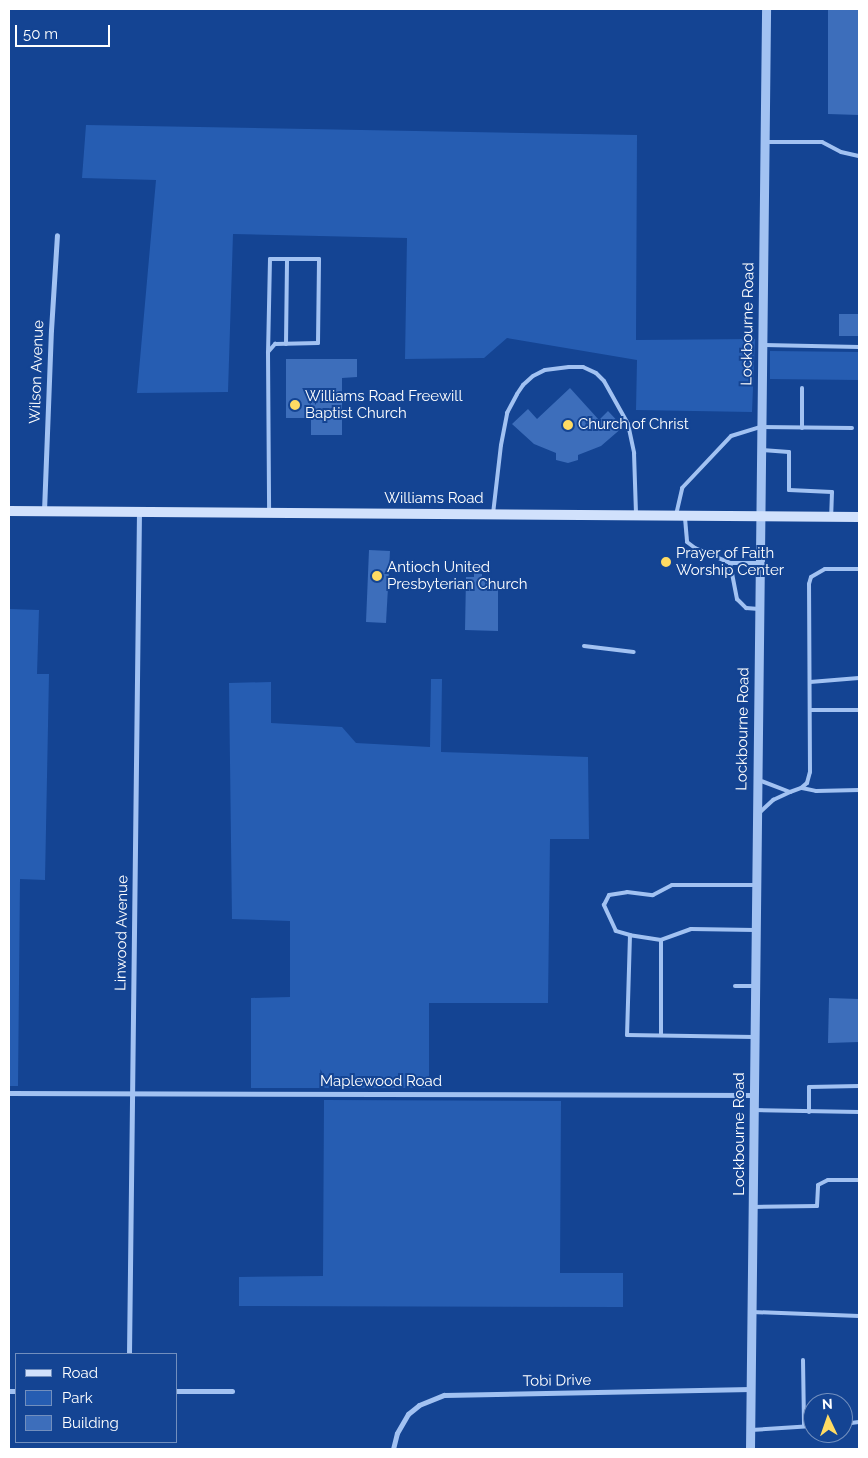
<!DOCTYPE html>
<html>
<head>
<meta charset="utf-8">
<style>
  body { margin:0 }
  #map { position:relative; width:868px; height:1458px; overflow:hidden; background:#144493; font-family:Raleway,sans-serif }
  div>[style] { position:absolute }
  .green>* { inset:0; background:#265db2 }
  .building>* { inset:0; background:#3d6ebb }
  .service>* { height:4px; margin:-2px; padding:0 2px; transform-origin:2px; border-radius:2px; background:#a2c2f2 }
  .minor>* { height:5px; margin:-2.5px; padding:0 2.5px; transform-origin:2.5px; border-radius:2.5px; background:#a2c2f2 }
  .tertiary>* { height:9px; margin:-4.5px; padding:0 4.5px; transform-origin:4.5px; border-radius:4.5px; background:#a2c2f2 }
  .secondary>* { height:10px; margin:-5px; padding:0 5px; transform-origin:5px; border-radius:5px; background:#d1e1fc }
  .dots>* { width:14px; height:14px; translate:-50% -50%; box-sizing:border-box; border:2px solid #144493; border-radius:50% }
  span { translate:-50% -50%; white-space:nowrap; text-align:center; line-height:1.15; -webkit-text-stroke:4px #144493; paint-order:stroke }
  .street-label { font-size:15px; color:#fff }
  .poi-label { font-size:15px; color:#fff }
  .left { translate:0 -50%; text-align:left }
  .frame { position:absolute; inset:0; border:10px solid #fff; pointer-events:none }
  .legend { position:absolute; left:15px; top:1353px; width:162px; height:90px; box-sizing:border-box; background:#144493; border:1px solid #728fbe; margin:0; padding:6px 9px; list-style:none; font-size:15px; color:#fff }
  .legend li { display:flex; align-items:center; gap:10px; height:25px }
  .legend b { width:25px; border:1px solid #728fbe }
  .north { position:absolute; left:803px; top:1393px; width:50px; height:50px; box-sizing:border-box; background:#144493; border:1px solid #728fbe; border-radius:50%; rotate:357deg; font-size:14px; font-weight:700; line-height:20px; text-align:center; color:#fff }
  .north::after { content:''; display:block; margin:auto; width:18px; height:22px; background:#ffdb63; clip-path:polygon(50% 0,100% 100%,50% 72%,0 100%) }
  .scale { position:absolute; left:15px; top:25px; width:95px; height:22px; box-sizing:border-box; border:2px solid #fff; border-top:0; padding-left:6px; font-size:15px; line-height:18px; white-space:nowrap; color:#fff; -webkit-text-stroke:4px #144493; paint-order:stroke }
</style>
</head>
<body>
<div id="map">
  <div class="green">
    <i style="clip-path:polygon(86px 125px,637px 135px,636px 340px,755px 339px,752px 412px,636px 410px,637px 360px,507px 338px,484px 358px,405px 359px,407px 238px,233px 234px,228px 392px,137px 393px,156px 180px,82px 178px)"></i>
    <i style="clip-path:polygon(770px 351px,859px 352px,859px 380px,770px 379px)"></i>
    <i style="clip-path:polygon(9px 609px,39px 610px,37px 674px,49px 674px,45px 880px,20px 879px,18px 1086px,9px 1086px)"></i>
    <i style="clip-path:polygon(431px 679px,442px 679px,441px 752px,588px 757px,589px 839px,550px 839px,548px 1003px,429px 1003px,429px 1088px,251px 1088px,251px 998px,290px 997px,290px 921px,232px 919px,229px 683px,271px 682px,271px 723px,342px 727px,356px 743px,430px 747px)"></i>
    <i style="clip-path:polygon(324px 1100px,561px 1101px,560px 1273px,623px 1273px,623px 1307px,239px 1306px,239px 1277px,323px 1276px)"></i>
  </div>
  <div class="building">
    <i style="clip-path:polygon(828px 9px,859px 9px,859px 115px,828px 114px)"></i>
    <i style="clip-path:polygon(839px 314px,859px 314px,859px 336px,839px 336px)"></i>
    <i style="clip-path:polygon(286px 359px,357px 359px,357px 377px,342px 378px,342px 435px,311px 435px,311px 418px,286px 418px)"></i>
    <i style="clip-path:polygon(570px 388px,599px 420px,608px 411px,623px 427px,601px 446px,578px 455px,578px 460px,568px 463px,556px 460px,556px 453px,534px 444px,512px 424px,528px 409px,537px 419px)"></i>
    <i style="clip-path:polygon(369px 550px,390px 551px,386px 623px,366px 622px)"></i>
    <i style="clip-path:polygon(474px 573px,482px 574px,482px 577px,490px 577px,490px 583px,498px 583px,498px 631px,465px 630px,466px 577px,474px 577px)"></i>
    <i style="clip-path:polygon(829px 998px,859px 999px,859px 1042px,828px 1043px)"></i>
  </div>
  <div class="service">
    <i style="left:764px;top:142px;width:58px"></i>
    <i style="left:822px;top:142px;width:21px;rotate:28deg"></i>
    <i style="left:841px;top:152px;width:18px;rotate:13deg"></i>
    <i style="left:286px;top:344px;width:85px;rotate:-89.3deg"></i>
    <i style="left:764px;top:345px;width:95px;rotate:1.2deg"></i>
    <i style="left:268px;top:352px;width:11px;rotate:-49deg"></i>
    <i style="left:275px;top:344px;width:43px;rotate:-1.3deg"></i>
    <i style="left:318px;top:343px;width:84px;rotate:-89.3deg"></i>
    <i style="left:319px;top:259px;width:49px;rotate:180deg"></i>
    <i style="left:270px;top:259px;width:93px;rotate:91.2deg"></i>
    <i style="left:268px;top:352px;width:161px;rotate:89.6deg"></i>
    <i style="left:802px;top:428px;width:40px;rotate:-90deg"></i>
    <i style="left:762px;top:450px;width:27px;rotate:4deg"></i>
    <i style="left:789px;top:452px;width:38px;rotate:90deg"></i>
    <i style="left:789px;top:490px;width:43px;rotate:2.7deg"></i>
    <i style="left:832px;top:492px;width:24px;rotate:92deg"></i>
    <i style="left:493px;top:514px;width:69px;rotate:-83.4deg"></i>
    <i style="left:501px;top:445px;width:33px;rotate:-79deg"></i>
    <i style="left:507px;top:413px;width:21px;rotate:-62deg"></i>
    <i style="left:517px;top:394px;width:11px;rotate:-56deg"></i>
    <i style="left:523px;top:385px;width:13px;rotate:-42deg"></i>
    <i style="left:533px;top:376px;width:13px;rotate:-27deg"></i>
    <i style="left:545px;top:370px;width:24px;rotate:-7deg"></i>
    <i style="left:569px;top:367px;width:14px"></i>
    <i style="left:583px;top:367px;width:14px;rotate:25deg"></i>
    <i style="left:596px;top:373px;width:11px;rotate:45deg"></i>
    <i style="left:604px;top:381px;width:49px;rotate:60.8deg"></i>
    <i style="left:628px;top:424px;width:30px;rotate:78deg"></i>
    <i style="left:634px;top:453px;width:61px;rotate:88.1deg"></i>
    <i style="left:676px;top:515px;width:28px;rotate:-77deg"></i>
    <i style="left:682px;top:488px;width:71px;rotate:-46.7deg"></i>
    <i style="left:731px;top:436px;width:31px;rotate:-17deg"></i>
    <i style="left:761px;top:427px;width:91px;rotate:0.6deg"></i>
    <i style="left:685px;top:518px;width:24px;rotate:85deg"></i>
    <i style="left:687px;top:542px;width:10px;rotate:37deg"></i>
    <i style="left:695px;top:548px;width:38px;rotate:23deg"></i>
    <i style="left:730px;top:563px;width:29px"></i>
    <i style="left:730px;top:563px;width:37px;rotate:79deg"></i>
    <i style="left:737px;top:599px;width:13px;rotate:45deg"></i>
    <i style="left:746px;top:608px;width:13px;rotate:4deg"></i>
    <i style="left:584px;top:646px;width:50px;rotate:6.8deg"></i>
    <i style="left:810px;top:682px;width:49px;rotate:-4.7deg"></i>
    <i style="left:810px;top:710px;width:49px"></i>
    <i style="left:802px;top:788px;width:14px;rotate:12deg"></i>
    <i style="left:816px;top:791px;width:43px;rotate:-1.3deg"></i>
    <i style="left:790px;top:792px;width:12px;rotate:-20deg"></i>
    <i style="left:801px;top:788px;width:8px;rotate:-40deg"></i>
    <i style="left:807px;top:783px;width:11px;rotate:-75deg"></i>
    <i style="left:810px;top:772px;width:188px;rotate:-90.3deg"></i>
    <i style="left:809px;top:584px;width:7px;rotate:-74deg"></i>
    <i style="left:811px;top:577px;width:16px;rotate:-30deg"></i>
    <i style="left:825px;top:569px;width:34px"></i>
    <i style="left:758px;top:814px;width:21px;rotate:-43deg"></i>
    <i style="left:773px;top:800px;width:19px;rotate:-25deg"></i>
    <i style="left:790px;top:792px;width:33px;rotate:-159deg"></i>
    <i style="left:755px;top:930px;width:64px;rotate:-179.1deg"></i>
    <i style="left:691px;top:929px;width:32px;rotate:160deg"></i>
    <i style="left:661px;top:940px;width:31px;rotate:-171deg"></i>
    <i style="left:630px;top:935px;width:15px;rotate:-164deg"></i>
    <i style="left:616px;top:931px;width:29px;rotate:-115deg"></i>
    <i style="left:604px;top:905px;width:11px;rotate:-63deg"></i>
    <i style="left:609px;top:895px;width:18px;rotate:-9deg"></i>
    <i style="left:627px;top:892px;width:26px;rotate:7deg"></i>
    <i style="left:653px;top:895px;width:21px;rotate:-28deg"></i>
    <i style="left:672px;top:885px;width:84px"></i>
    <i style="left:630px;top:935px;width:100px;rotate:91.7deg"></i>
    <i style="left:627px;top:1035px;width:127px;rotate:0.9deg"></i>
    <i style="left:735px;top:986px;width:20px"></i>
    <i style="left:661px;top:1035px;width:95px;rotate:-90deg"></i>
    <i style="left:754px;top:1110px;width:105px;rotate:1.1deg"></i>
    <i style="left:809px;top:1112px;width:25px;rotate:-90deg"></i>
    <i style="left:809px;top:1087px;width:50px;rotate:-1.1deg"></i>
    <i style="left:753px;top:1207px;width:64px;rotate:-0.9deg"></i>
    <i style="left:817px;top:1206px;width:21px;rotate:-87deg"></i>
    <i style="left:818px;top:1185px;width:11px;rotate:-27deg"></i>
    <i style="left:828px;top:1180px;width:31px"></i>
    <i style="left:752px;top:1312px;width:107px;rotate:2.1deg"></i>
    <i style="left:803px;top:1360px;width:66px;rotate:89.1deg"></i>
    <i style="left:843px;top:1424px;width:16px;rotate:-7deg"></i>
    <i style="left:751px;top:1430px;width:62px;rotate:-3.7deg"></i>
  </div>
  <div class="minor">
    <i style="left:44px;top:511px;width:181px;rotate:-87.8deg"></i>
    <i style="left:51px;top:330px;width:95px;rotate:-86.4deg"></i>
    <i style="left:9px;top:1093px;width:745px;rotate:0.15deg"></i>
    <i style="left:129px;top:1354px;width:842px;rotate:-89.32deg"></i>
    <i style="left:9px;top:1391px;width:7px"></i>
    <i style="left:176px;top:1391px;width:56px"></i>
    <i style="left:393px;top:1449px;width:16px;rotate:-76deg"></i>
    <i style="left:397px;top:1433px;width:22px;rotate:-60deg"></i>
    <i style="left:408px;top:1414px;width:14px;rotate:-39deg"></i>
    <i style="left:419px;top:1405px;width:27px;rotate:-22deg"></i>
    <i style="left:444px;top:1395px;width:307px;rotate:-1.1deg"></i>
  </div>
  <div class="tertiary">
    <i style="left:750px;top:1449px;width:1440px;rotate:-89.36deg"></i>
  </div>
  <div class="secondary">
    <i style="left:9px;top:511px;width:850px;rotate:0.4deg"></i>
  </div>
  <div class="dots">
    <i style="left:295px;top:405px;background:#ffdb63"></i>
    <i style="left:568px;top:425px;background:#ffdb63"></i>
    <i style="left:666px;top:562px;background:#ffdb63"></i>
    <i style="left:377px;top:576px;background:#ffdb63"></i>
  </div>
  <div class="street-label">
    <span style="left:748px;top:324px;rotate:-89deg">Lockbourne Road</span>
    <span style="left:37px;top:372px;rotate:-88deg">Wilson Avenue</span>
    <span style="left:434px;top:499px">Williams Road</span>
    <span style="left:743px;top:729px;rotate:-89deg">Lockbourne Road</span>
    <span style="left:122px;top:933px;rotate:-89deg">Linwood Avenue</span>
    <span style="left:381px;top:1082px">Maplewood Road</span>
    <span style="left:740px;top:1134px;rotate:-90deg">Lockbourne Road</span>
    <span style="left:557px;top:1381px;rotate:-1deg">Tobi Drive</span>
  </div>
  <div class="poi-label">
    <span class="left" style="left:305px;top:405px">Williams Road Freewill<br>Baptist Church</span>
    <span class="left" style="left:578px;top:425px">Church of Christ</span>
    <span class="left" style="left:676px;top:562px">Prayer of Faith<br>Worship Center</span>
    <span class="left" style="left:387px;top:576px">Antioch United<br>Presbyterian Church</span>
  </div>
  <div class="frame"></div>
  <ul class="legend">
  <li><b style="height:6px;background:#d1e1fc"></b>Road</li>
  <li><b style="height:14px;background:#265db2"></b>Park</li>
  <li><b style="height:14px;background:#3d6ebb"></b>Building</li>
  </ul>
  <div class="north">N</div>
  <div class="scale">50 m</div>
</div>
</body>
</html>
